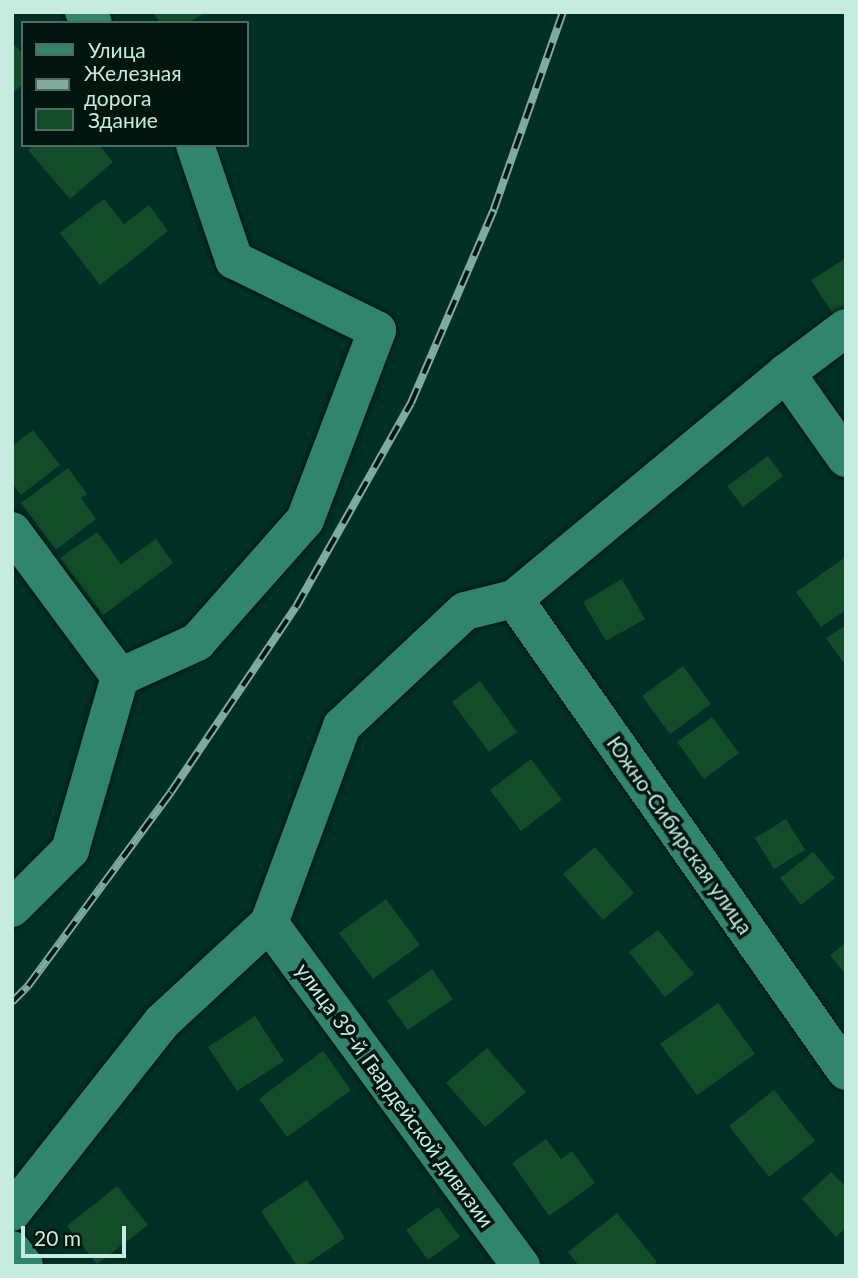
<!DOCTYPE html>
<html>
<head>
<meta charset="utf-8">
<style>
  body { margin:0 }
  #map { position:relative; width:858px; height:1278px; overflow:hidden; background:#003025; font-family:Lato,sans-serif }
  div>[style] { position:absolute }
  .building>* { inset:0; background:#124c29 }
  .roads { filter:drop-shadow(0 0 2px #00150f) drop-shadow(0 0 2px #00150f) }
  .street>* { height:38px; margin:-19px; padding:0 19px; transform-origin:19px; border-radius:19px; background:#31856f }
  .rail>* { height:8px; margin-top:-4px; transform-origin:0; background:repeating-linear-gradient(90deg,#00150f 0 16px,#80aa9e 0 32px); box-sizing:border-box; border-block:2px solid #80aa9e }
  span { translate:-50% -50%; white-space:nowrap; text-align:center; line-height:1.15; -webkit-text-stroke:7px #00150f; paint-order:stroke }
  .street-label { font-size:21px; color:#c5ecdf }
  .frame { position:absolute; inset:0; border:14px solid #c5ecdf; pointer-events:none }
  .legend { position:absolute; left:21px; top:21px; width:228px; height:126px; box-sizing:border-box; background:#00150f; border:2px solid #4f6b62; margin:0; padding:9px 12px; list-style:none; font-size:21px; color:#c5ecdf }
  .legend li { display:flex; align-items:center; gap:14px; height:35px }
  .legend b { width:35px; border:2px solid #4f6b62 }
  .scale { position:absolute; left:21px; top:1226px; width:105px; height:32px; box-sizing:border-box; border:4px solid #c5ecdf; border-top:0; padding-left:9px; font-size:21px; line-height:24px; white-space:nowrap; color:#c5ecdf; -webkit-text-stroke:5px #00150f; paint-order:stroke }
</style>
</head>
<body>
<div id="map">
  <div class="building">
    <i style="clip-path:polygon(153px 12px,206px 12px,188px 23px,160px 23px)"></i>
    <i style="clip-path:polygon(12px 42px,23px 54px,23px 84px,12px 94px)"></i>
    <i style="clip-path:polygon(34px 145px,99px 145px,113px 162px,70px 199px,28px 150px)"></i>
    <i style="clip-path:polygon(104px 199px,124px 224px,149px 205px,168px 231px,100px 285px,60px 233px)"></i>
    <i style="clip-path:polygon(846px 258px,846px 312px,836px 319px,811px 280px)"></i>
    <i style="clip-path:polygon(33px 430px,60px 465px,21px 495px,12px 483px,12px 446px)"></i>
    <i style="clip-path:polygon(768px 456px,783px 476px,743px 507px,727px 486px)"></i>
    <i style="clip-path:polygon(68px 468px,87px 494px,81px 498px,96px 519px,56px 550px,21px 503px)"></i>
    <i style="clip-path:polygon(97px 532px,121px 564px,156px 539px,173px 563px,103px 615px,60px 558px)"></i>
    <i style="clip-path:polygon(844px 558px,846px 610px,821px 627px,796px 592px)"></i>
    <i style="clip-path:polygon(622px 579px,645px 619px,606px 641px,583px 602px)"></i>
    <i style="clip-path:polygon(846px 625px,846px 666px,826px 638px)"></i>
    <i style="clip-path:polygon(683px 666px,711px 704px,670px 734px,642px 696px)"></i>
    <i style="clip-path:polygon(480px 681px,517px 732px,489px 752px,452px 702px)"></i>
    <i style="clip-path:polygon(712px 717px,739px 753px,704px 779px,677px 742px)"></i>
    <i style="clip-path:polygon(531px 759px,562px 800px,521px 831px,490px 790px)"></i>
    <i style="clip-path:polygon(786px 819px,805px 850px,774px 869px,755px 838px)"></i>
    <i style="clip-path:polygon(595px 847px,634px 893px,603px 920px,563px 874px)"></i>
    <i style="clip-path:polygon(813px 852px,835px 878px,801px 905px,780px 878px)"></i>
    <i style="clip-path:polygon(386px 899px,420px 945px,373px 979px,339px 933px)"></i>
    <i style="clip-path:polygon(658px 930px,694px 974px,665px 997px,629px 952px)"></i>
    <i style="clip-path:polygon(846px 943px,846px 975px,830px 955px)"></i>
    <i style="clip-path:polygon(432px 969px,453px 999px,408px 1030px,387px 1001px)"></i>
    <i style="clip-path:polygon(718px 1003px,755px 1054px,697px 1095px,660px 1044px)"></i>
    <i style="clip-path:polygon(255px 1016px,284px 1061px,237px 1091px,208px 1047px)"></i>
    <i style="clip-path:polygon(487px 1048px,526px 1092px,485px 1127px,446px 1083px)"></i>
    <i style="clip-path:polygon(323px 1051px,351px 1090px,287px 1137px,259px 1099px)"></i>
    <i style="clip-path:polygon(774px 1090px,815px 1141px,769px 1177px,729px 1126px)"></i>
    <i style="clip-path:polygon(546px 1139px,561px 1159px,572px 1151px,595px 1183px,549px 1216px,512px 1163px)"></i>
    <i style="clip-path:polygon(831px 1172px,846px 1187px,846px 1228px,836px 1237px,802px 1199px)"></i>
    <i style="clip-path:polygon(307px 1180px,345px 1238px,304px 1266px,297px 1266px,261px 1211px)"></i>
    <i style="clip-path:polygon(117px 1186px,148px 1225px,97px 1264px,67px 1226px)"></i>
    <i style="clip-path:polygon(438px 1207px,460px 1237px,428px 1260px,406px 1230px)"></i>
    <i style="clip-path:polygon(617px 1213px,657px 1262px,652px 1266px,579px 1266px,568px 1252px)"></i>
  </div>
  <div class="roads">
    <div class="street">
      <i style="left:84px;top:12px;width:14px;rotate:51deg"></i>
      <i style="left:786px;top:373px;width:104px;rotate:54.8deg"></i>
      <i style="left:12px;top:531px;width:182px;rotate:53.5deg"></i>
      <i style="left:514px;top:599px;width:577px;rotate:54.88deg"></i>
      <i style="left:120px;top:677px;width:85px;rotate:-24.4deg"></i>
      <i style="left:197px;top:642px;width:163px;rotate:-48.5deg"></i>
      <i style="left:305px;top:520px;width:203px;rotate:-69.2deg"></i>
      <i style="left:377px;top:330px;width:159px;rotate:-153.9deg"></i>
      <i style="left:234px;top:260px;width:121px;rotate:-108.7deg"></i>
      <i style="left:12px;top:908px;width:82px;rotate:-45deg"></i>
      <i style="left:70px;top:850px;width:180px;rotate:-73.9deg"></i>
      <i style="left:269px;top:923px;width:426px;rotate:53.7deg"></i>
      <i style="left:12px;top:1212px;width:242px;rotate:-51.7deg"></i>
      <i style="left:162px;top:1022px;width:146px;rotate:-42.8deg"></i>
      <i style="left:269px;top:923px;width:210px;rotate:-69.7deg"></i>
      <i style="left:342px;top:726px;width:168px;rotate:-43.1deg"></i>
      <i style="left:465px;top:611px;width:50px;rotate:-13.8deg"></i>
      <i style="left:514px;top:599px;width:354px;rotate:-39.7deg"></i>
      <i style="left:786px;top:373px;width:75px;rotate:-36.9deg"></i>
      <i style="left:12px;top:1250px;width:20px;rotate:53deg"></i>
    </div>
  </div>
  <div class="rail">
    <i style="left:12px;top:1002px;width:23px;rotate:-45deg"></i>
    <i style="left:28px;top:986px;width:241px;rotate:-53.6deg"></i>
    <i style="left:171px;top:792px;width:223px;rotate:-56deg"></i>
    <i style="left:296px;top:607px;width:234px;rotate:-60.6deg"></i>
    <i style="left:411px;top:403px;width:211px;rotate:-66.8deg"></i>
    <i style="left:494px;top:209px;width:209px;rotate:-70.7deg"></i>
  </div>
  <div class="street-label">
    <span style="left:680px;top:835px;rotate:55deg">Южно-Сибирская улица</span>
    <span style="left:395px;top:1095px;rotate:54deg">улица 39-й Гвардейской дивизии</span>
  </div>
  <div class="frame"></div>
  <ul class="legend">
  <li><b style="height:9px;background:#31856f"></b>Улица</li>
  <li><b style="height:9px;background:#80aa9e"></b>Железная дорога</li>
  <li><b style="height:19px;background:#124c29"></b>Здание</li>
  </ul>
  <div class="scale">20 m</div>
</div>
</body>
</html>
